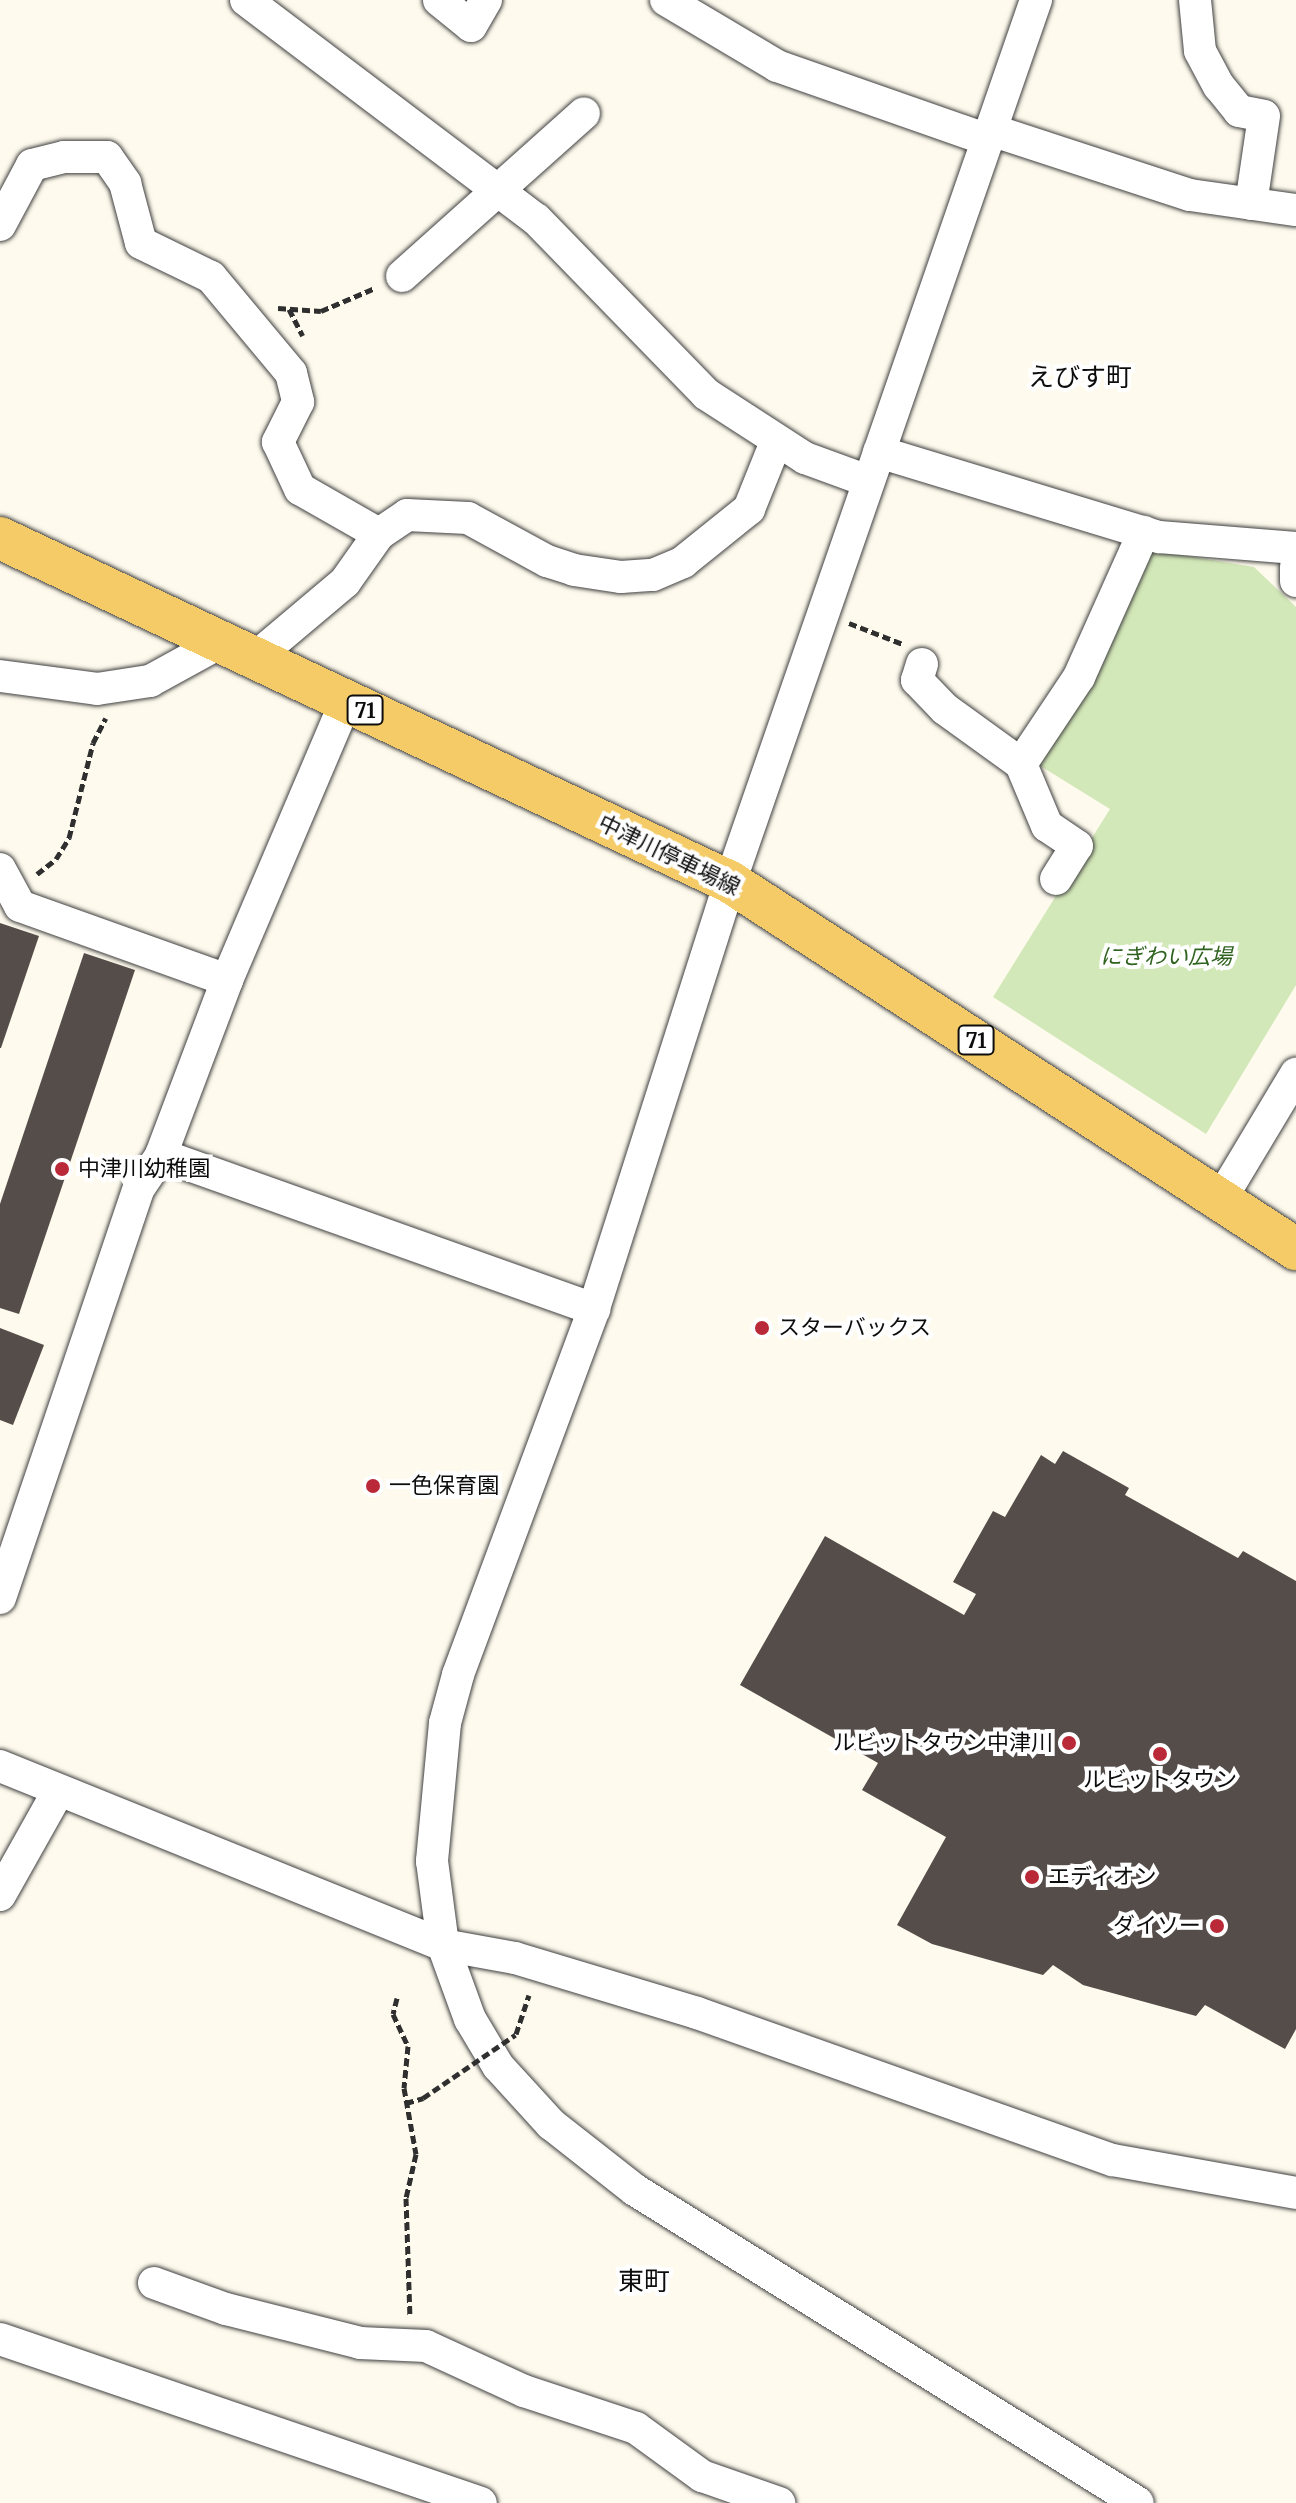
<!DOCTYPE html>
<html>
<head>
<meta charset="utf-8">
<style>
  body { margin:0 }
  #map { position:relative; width:1296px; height:2503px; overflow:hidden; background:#fefaed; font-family:Merriweather,"Noto Sans JP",serif }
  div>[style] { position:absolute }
  .green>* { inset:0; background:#d3e8b8 }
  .building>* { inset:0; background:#554d4a }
  .path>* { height:5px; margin-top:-2.5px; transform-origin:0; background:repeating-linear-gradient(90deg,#2f2f2f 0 8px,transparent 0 12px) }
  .roads { filter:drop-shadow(0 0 2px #404040) drop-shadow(0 0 2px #404040) }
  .minor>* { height:32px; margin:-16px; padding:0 16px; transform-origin:16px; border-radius:16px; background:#fff }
  .major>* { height:42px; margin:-21px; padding:0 21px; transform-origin:21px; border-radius:21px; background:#f4cb67 }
  .path-bridge>* { height:5px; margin-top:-2.5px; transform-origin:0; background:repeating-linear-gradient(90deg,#2f2f2f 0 8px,transparent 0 12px) }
  .dots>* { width:22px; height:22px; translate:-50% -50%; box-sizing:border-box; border:4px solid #fff; border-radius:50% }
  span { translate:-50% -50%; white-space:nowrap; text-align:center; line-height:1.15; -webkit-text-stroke:8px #fff; paint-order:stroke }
  .shield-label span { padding:2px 6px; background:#fff; border:2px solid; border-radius:6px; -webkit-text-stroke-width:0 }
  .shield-label { font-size:20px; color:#0d0d0d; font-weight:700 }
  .street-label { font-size:22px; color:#0d0d0d }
  .park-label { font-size:22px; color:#30631f; font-style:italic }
  .poi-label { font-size:22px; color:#0d0d0d }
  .left { translate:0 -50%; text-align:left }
  .right { translate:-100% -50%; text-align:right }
  .quarter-label { font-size:26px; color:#0d0d0d }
</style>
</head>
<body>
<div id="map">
  <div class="green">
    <i style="clip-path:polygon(1145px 549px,1254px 567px,1296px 607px,1296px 985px,1206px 1134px,993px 997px,1110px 809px,1034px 762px)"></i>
  </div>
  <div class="building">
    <i style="clip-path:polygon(0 923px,39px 936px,1px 1048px,0 1048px)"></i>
    <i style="clip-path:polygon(84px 953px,135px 970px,19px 1314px,0 1308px,0 1204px)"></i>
    <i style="clip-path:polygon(0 1328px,44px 1345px,13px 1425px,0 1420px)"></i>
    <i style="clip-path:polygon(1063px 1451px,1129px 1488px,1125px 1495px,1238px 1558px,1243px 1551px,1296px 1581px,1296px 2029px,1285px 2049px,1205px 2005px,1196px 2016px,1083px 1985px,1053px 1965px,1043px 1975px,932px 1944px,897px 1925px,946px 1837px,862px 1790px,878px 1763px,740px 1685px,825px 1536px,964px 1615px,976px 1594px,953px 1582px,993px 1511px,1005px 1517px,1041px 1455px,1055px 1464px)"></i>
  </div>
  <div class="path">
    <i style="left:278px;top:308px;width:43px;rotate:4deg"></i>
    <i style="left:321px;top:311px;width:59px;rotate:-23.1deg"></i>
    <i style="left:289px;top:309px;width:30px;rotate:63deg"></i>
    <i style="left:849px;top:623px;width:58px;rotate:21.3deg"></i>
    <i style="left:37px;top:874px;width:24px;rotate:-38deg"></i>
    <i style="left:56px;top:859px;width:25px;rotate:-58deg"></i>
    <i style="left:69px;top:838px;width:98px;rotate:-75.8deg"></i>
    <i style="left:93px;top:743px;width:28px;rotate:-63deg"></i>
    <i style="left:397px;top:1998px;width:16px;rotate:104deg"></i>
    <i style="left:393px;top:2014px;width:35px;rotate:65deg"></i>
    <i style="left:408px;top:2046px;width:42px;rotate:95.4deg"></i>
    <i style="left:404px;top:2088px;width:67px;rotate:79.7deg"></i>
    <i style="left:416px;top:2154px;width:45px;rotate:102.8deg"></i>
    <i style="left:406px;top:2198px;width:119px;rotate:88.1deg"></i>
    <i style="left:516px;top:2034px;width:41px;rotate:-71.6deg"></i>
    <i style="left:406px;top:2103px;width:18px;rotate:-16deg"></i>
  </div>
  <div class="roads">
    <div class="minor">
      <i style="left:246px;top:0;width:363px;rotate:37.1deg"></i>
      <i style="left:536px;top:219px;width:244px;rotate:45.8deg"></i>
      <i style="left:706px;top:394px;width:118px;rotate:32.9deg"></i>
      <i style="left:805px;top:458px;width:67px;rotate:20.1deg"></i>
      <i style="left:439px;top:0;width:41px;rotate:39.1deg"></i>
      <i style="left:471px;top:26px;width:30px;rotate:-60deg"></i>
      <i style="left:666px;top:0;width:129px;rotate:30.7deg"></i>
      <i style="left:777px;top:66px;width:224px;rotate:19.3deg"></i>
      <i style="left:1036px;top:0;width:934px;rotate:109.13deg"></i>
      <i style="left:730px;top:882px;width:448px;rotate:107.7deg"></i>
      <i style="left:594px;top:1309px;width:390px;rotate:110.4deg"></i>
      <i style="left:458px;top:1675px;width:50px;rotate:105.2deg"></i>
      <i style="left:445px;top:1723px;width:139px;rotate:95.4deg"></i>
      <i style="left:432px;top:1861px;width:85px;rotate:82.5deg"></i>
      <i style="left:443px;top:1945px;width:79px;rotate:70deg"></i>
      <i style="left:470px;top:2019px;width:55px;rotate:59.2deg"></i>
      <i style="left:498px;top:2066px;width:79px;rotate:47.6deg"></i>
      <i style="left:551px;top:2124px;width:107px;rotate:38.2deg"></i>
      <i style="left:635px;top:2190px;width:592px;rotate:31.89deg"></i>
      <i style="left:1195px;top:0;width:51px;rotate:84.4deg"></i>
      <i style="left:1200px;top:51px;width:40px;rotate:62deg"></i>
      <i style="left:1219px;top:86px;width:32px;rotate:51deg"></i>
      <i style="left:1239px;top:111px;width:25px;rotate:11deg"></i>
      <i style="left:1264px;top:116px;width:89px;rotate:98.4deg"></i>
      <i style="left:991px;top:130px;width:209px;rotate:18.1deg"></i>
      <i style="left:1190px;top:195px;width:107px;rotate:8.1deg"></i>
      <i style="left:0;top:225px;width:68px;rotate:-61.9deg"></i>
      <i style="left:32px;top:165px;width:33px;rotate:-14deg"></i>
      <i style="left:64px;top:157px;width:43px"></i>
      <i style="left:107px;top:157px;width:32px;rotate:55deg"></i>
      <i style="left:125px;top:183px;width:62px;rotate:75.1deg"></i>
      <i style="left:141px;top:243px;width:78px;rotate:25.9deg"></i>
      <i style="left:211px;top:277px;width:125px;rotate:50.2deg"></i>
      <i style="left:291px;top:373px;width:30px;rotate:76deg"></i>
      <i style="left:298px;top:402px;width:45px;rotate:116.6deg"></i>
      <i style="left:278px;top:442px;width:52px;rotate:64.9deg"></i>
      <i style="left:300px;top:489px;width:91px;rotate:29.7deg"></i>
      <i style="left:402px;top:276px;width:244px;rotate:-41.8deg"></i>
      <i style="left:879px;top:452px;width:293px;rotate:16.9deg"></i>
      <i style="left:1159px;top:537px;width:137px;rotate:4.6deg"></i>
      <i style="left:1296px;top:567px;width:14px;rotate:90deg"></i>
      <i style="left:256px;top:657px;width:116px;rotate:-40.1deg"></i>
      <i style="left:345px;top:582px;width:59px;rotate:-54.7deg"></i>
      <i style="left:379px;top:534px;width:34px;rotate:-34deg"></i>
      <i style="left:407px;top:515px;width:61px;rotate:2.8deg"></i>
      <i style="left:468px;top:518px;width:90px;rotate:28.6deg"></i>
      <i style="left:547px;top:561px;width:28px;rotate:18deg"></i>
      <i style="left:574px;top:570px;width:48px;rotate:8.5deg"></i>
      <i style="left:621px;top:577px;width:32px;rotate:-4deg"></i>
      <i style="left:653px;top:575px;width:33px;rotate:-23deg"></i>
      <i style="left:683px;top:562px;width:85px;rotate:-38.8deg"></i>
      <i style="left:749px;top:509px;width:72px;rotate:-68.1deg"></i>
      <i style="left:922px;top:664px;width:17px;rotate:107deg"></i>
      <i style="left:917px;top:680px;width:40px;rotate:46deg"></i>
      <i style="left:945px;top:709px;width:94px;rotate:35.9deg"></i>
      <i style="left:0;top:676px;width:98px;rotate:7.6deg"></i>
      <i style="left:97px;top:689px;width:54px;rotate:-8.6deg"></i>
      <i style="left:150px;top:681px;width:79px;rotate:-28.8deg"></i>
      <i style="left:0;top:869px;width:42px;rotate:61.6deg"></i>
      <i style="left:20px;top:906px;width:220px;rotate:19.7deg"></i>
      <i style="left:1056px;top:879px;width:39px;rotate:-58deg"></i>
      <i style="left:1077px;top:846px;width:36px;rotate:-146deg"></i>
      <i style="left:1047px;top:826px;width:67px;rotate:-112.8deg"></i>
      <i style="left:1021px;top:764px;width:105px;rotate:-56.3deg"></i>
      <i style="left:1079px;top:677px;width:159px;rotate:-65.9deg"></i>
      <i style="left:161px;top:1155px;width:460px;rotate:19.6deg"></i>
      <i style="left:1222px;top:1197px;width:144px;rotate:-59deg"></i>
      <i style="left:0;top:1598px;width:433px;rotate:-71.3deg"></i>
      <i style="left:139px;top:1188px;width:40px;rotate:-56deg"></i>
      <i style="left:161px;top:1155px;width:187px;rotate:-69.3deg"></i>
      <i style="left:227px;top:980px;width:303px;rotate:-66.9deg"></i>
      <i style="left:0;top:1766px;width:478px;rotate:22deg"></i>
      <i style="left:443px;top:1945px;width:73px;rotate:10.2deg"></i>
      <i style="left:515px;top:1958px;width:190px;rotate:16.8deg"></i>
      <i style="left:697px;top:2013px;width:441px;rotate:19.5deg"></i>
      <i style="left:1113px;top:2160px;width:186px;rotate:10.2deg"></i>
      <i style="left:0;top:1895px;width:120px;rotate:-60.7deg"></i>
      <i style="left:154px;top:2283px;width:77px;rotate:19.9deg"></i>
      <i style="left:226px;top:2309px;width:138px;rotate:14.2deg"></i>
      <i style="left:360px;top:2343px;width:66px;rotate:2.6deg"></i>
      <i style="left:426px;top:2346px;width:108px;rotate:24.7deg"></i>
      <i style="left:524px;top:2391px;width:118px;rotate:18.3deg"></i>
      <i style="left:636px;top:2428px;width:82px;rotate:36deg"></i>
      <i style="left:702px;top:2476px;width:82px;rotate:19.3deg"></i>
      <i style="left:0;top:2339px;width:508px;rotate:18.83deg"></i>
    </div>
    <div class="major">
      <i style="left:0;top:538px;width:807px;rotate:25.23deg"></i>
      <i style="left:730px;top:882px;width:675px;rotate:32.96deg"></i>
    </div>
  </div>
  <div class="path-bridge">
    <i style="left:423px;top:2098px;width:112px;rotate:-34.4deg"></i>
  </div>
  <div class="dots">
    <i style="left:62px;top:1169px;background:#b92937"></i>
    <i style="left:762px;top:1328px;background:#b92937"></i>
    <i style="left:373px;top:1486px;background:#b92937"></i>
    <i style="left:1069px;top:1743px;background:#b92937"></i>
    <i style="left:1160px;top:1754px;background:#b92937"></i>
    <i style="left:1032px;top:1877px;background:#b92937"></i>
    <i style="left:1217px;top:1926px;background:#b92937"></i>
  </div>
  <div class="shield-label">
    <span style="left:365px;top:710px">71</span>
    <span style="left:976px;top:1040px">71</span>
  </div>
  <div class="street-label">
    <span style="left:669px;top:855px;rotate:26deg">中津川停車場線</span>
  </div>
  <div class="park-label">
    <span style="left:1166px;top:957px">にぎわい広場</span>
  </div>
  <div class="poi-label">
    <span class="left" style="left:78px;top:1169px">中津川幼稚園</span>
    <span class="left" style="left:778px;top:1328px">スターバックス</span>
    <span class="left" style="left:389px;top:1486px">一色保育園</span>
    <span class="right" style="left:1053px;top:1743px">ルビットタウン中津川</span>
    <span style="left:1160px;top:1780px">ルビットタウン</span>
    <span class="left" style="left:1048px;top:1877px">エディオン</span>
    <span class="right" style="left:1201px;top:1926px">ダイソー</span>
  </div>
  <div class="quarter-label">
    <span style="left:1080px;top:377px">えびす町</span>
    <span style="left:644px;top:2281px">東町</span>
  </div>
</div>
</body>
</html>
